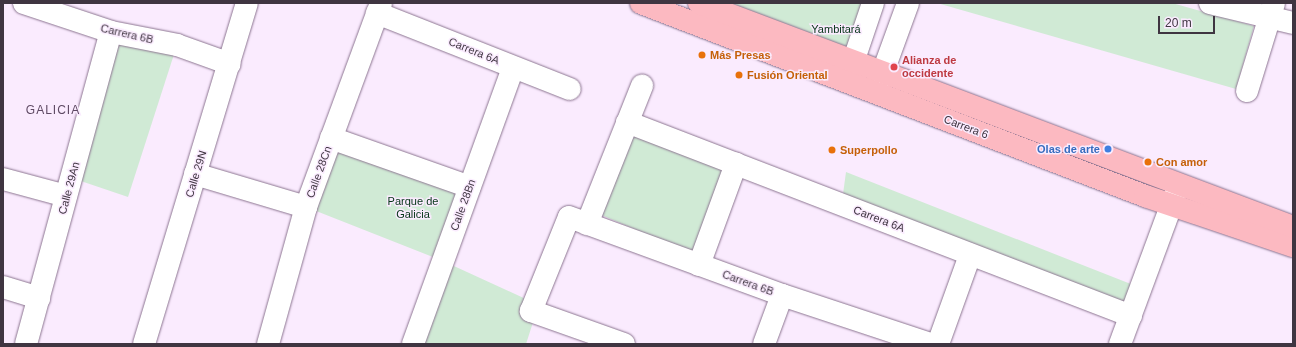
<!DOCTYPE html>
<html>
<head>
<meta charset="utf-8">
<style>
  body { margin:0 }
  #map { position:relative; width:1296px; height:347px; overflow:hidden; background:#faebfe; font-family:Arial,sans-serif }
  div>[style] { position:absolute }
  .green>* { inset:0; background:#d0ead5 }
  .roads { filter:drop-shadow(0 0 1px #8c7591) drop-shadow(0 0 1px #8c7591) }
  .minor>* { height:22px; margin:-11px; padding:0 11px; transform-origin:11px; border-radius:11px; background:#fff }
  .major>* { height:22px; margin:-11px; padding:0 11px; transform-origin:11px; border-radius:11px; background:#fcb9c1 }
  .dots>* { width:11px; height:11px; translate:-50% -50%; box-sizing:border-box; border:2px solid #faebfe; border-radius:50% }
  span { translate:-50% -50%; white-space:nowrap; text-align:center; line-height:1.15; -webkit-text-stroke:3px #faebfe; paint-order:stroke }
  .park-label { font-size:11px; color:#053517 }
  .street-label { font-size:11px; color:#3f3541 }
  .food-label { font-size:11px; color:#c56008; font-weight:700 }
  .left { translate:0 -50%; text-align:left }
  .health-label { font-size:11px; color:#be3a42; font-weight:700 }
  .shop-label { font-size:11px; color:#366cbe; font-weight:700 }
  .right { translate:-100% -50%; text-align:right }
  .neighbourhood-label { font-size:12px; color:#5f4a64; letter-spacing:1px }
  .frame { position:absolute; inset:0; border:4px solid #3f3541; pointer-events:none }
  .scale { position:absolute; left:1158px; top:16px; width:57px; height:18px; box-sizing:border-box; border:2px solid #3f3541; border-top:0; padding-left:5px; font-size:12px; line-height:14px; white-space:nowrap; color:#3f3541; -webkit-text-stroke:3px #faebfe; paint-order:stroke }
</style>
</head>
<body>
<div id="map">
  <div class="green">
    <i style="clip-path:polygon(699px 3px,873px 3px,852px 62px)"></i>
    <i style="clip-path:polygon(937px 3px,1172px 3px,1254px 26px,1236px 89px)"></i>
    <i style="clip-path:polygon(111px 32px,177px 45px,128px 197px,69px 177px)"></i>
    <i style="clip-path:polygon(632px 123px,742px 170px,709px 261px,599px 214px)"></i>
    <i style="clip-path:polygon(331px 138px,470px 187px,443px 261px,528px 300px,536px 313px,526px 344px,413px 344px,443px 261px,306px 207px)"></i>
    <i style="clip-path:polygon(846px 172px,1141px 288px,1129px 321px,841px 209px)"></i>
  </div>
  <div class="roads">
    <div class="minor">
      <i style="left:24px;top:3px;width:92px;rotate:18.4deg"></i>
      <i style="left:111px;top:32px;width:67px;rotate:11.1deg"></i>
      <i style="left:177px;top:45px;width:56px;rotate:19.7deg"></i>
      <i style="left:1210px;top:3px;width:85px;rotate:13.5deg"></i>
      <i style="left:377px;top:13px;width:207px;rotate:21.5deg"></i>
      <i style="left:847px;top:80px;width:81px;rotate:-71.3deg"></i>
      <i style="left:876px;top:91px;width:94px;rotate:-70deg"></i>
      <i style="left:1247px;top:91px;width:92px;rotate:-72.9deg"></i>
      <i style="left:627px;top:122px;width:540px;rotate:21.05deg"></i>
      <i style="left:331px;top:138px;width:147px;rotate:19.4deg"></i>
      <i style="left:195px;top:174px;width:116px;rotate:16.6deg"></i>
      <i style="left:3px;top:179px;width:65px;rotate:15.1deg"></i>
      <i style="left:587px;top:224px;width:149px;rotate:-68.3deg"></i>
      <i style="left:699px;top:265px;width:108px;rotate:-69.9deg"></i>
      <i style="left:3px;top:287px;width:38px;rotate:17deg"></i>
      <i style="left:26px;top:344px;width:323px;rotate:-74.8deg"></i>
      <i style="left:144px;top:344px;width:356px;rotate:-73.2deg"></i>
      <i style="left:268px;top:344px;width:142px;rotate:-74.5deg"></i>
      <i style="left:306px;top:207px;width:217px;rotate:-69.8deg"></i>
      <i style="left:413px;top:344px;width:294px;rotate:-70.1deg"></i>
      <i style="left:624px;top:344px;width:99px;rotate:-160.5deg"></i>
      <i style="left:531px;top:311px;width:101px;rotate:-68deg"></i>
      <i style="left:569px;top:217px;width:227px;rotate:20.1deg"></i>
      <i style="left:782px;top:295px;width:156px;rotate:18.3deg"></i>
      <i style="left:764px;top:344px;width:52px;rotate:-69.8deg"></i>
      <i style="left:938px;top:344px;width:95px;rotate:-70.2deg"></i>
      <i style="left:1120px;top:344px;width:167px;rotate:-69.7deg"></i>
    </div>
    <div class="major">
      <i style="left:641px;top:3px;width:540px;rotate:20.95deg"></i>
      <i style="left:1145px;top:196px;width:156px;rotate:18.7deg"></i>
      <i style="left:699px;top:3px;width:635px;rotate:20.66deg"></i>
    </div>
  </div>
  <div class="dots">
    <i style="left:702px;top:55px;background:#e8710a"></i>
    <i style="left:894px;top:67px;background:#e0444e"></i>
    <i style="left:739px;top:75px;background:#e8710a"></i>
    <i style="left:1108px;top:149px;background:#3f7fe0"></i>
    <i style="left:832px;top:150px;background:#e8710a"></i>
    <i style="left:1148px;top:162px;background:#e8710a"></i>
  </div>
  <div class="park-label">
    <span style="left:836px;top:29px">Yambitará</span>
    <span style="left:413px;top:208px">Parque de<br>Galicia</span>
  </div>
  <div class="street-label">
    <span style="left:127px;top:34px;rotate:13deg">Carrera 6B</span>
    <span style="left:474px;top:51px;rotate:22deg">Carrera 6A</span>
    <span style="left:966px;top:127px;rotate:21deg">Carrera 6</span>
    <span style="left:319px;top:172px;rotate:-70deg">Calle 28Cn</span>
    <span style="left:196px;top:174px;rotate:-73deg">Calle 29N</span>
    <span style="left:69px;top:188px;rotate:-75deg">Calle 29An</span>
    <span style="left:463px;top:205px;rotate:-70deg">Calle 28Bn</span>
    <span style="left:879px;top:219px;rotate:21deg">Carrera 6A</span>
    <span style="left:748px;top:283px;rotate:20deg">Carrera 6B</span>
  </div>
  <div class="food-label">
    <span class="left" style="left:710px;top:55px">Más Presas</span>
    <span class="left" style="left:747px;top:75px">Fusión Oriental</span>
    <span class="left" style="left:840px;top:150px">Superpollo</span>
    <span class="left" style="left:1156px;top:162px">Con amor</span>
  </div>
  <div class="health-label">
    <span class="left" style="left:902px;top:67px">Alianza de<br>occidente</span>
  </div>
  <div class="shop-label">
    <span class="right" style="left:1100px;top:149px">Olas de arte</span>
  </div>
  <div class="neighbourhood-label">
    <span style="left:53px;top:111px">GALICIA</span>
  </div>
  <div class="frame"></div>
  <div class="scale">20 m</div>
</div>
</body>
</html>
